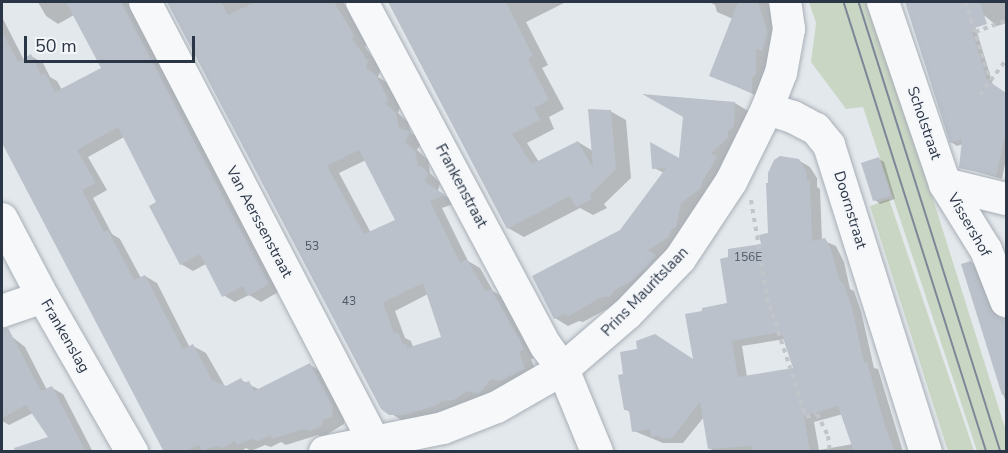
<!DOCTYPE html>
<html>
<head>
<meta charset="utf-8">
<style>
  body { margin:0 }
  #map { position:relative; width:1008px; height:453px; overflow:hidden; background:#e3e8ec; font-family:"Nunito Sans",sans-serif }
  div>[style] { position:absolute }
  .green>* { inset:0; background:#cad6c4 }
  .shadow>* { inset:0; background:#0003 }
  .building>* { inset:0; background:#bac1ca }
  .path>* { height:4px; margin-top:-2px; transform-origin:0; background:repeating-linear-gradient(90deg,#c2c6cb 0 4.5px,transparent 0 9px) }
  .roads { filter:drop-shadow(0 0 2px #a8afb7) drop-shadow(0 0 2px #a8afb7) }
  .minor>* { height:32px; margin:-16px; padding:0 16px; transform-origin:16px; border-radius:16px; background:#f7f8fa }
  .tram>* { height:1.5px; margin:-0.75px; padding:0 0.75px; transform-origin:0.75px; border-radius:0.75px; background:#7c8897 }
  span { translate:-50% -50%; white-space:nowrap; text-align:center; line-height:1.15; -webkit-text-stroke:4.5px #f4f6f9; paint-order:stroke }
  .number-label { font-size:12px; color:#4e5967 }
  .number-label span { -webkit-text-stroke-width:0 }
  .street-label { font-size:15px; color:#2a3646 }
  .frame { position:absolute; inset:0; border:3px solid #2a3646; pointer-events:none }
  .scale { position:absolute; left:24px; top:36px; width:171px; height:27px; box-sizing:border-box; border:3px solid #2a3646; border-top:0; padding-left:8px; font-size:18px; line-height:21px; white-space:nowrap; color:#2a3646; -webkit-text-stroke:4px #f4f6f9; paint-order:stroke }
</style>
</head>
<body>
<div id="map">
  <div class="green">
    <i style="clip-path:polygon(809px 2px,871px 2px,1006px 431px,1006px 451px,977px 451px,863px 107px,846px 109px,811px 62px,816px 23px)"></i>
    <i style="clip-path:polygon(889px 199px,974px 451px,948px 451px,870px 206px)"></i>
  </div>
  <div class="shadow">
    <i style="clip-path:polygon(38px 2px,129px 2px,280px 291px,261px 302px,249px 295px,235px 302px,223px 295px,206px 264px,193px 271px,181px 264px,158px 202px,124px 137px,88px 157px,107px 190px,93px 198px,112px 234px,120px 239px,141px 278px,145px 276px,157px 283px,190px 348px,193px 346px,206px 353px,226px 388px,241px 380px,260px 390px,310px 365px,322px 372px,345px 415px,344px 424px,323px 437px,318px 435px,286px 445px,281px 442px,271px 447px,265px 445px,251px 451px,246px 448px,240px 452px,164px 449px,2px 139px,2px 17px,24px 60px,31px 56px,43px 63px,50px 77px,57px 81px,62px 90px,103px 68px,74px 15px,58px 24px,46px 16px)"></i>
    <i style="clip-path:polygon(evenodd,169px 2px,343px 2px,367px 43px,365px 47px,381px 69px,378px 77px,389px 84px,400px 107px,398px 113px,408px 122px,411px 133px,423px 140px,417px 150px,428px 160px,430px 173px,440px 183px,438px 191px,456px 203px,442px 208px,468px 261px,480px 268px,493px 291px,504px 298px,536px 357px,531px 359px,538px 376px,493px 400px,449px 413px,403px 421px,382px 408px,169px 2px,366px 160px,397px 221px,371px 233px,339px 173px,366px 160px,169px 2px,428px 294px,443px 338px,413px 347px,411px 341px,405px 338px,395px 311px,428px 294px)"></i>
    <i style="clip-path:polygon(390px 2px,566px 2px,526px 22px,548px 65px,542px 68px,564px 109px,549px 117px,554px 129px,527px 143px,539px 162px,578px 142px,593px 151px,610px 111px,626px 120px,631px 178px,604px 204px,607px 208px,593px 215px,580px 208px,524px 237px,508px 228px)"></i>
    <i style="clip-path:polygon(709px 2px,768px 2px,780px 40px,775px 57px,768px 54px,769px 80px,764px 99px,711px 75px,733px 19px,717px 12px,715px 5px)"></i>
    <i style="clip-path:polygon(907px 2px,1006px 2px,1006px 23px,997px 26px,968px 2px,993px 85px,1006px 94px,1006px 159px,1002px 179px,960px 167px,963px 144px,957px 146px,951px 142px)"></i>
    <i style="clip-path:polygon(735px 103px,748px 111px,747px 134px,741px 145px,722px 162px,729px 166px,689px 234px,614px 305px,583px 322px,579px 321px,568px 326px,555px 318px,664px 173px,654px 168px,680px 161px)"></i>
    <i style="clip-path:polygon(879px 159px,884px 162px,895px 199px,880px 204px,875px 200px)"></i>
    <i style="clip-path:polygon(evenodd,798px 160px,810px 167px,817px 178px,817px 187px,820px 189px,822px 240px,836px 246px,844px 262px,850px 289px,854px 291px,861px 311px,874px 368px,878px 369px,903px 452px,715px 452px,709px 448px,704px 417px,683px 443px,663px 443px,634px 431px,631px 413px,625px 409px,694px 361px,769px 235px,798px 160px,785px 339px,795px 369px,747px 377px,742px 346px,785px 339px,798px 160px,843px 414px,853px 444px,819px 450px,814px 422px,843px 414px)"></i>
    <i style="clip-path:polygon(971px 262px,976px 266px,999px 318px,1006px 320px,1006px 403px,963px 265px)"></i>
    <i style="clip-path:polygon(6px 332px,25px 347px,47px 390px,52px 388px,63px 394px,93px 452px,12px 452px,50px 438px,33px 413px,9px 425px,2px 421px,2px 334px)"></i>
  </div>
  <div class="building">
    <i style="clip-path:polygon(66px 2px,121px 2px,269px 284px,248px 296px,243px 286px,222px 297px,200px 254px,180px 265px,149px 206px,156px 202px,118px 127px,77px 150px,96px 183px,82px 190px,104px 232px,108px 230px,134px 280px,145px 275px,183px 349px,193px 344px,212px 380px,226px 386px,241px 378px,244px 383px,249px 381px,254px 391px,310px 363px,333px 407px,332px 417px,323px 420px,322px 426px,310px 431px,304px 429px,272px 439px,271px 435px,258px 441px,252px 439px,237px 445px,235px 441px,223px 448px,217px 446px,202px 451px,199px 445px,186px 451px,164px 452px,2px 143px,2px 31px,18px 62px,31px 54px,41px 75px,45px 73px,55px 92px,101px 68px)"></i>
    <i style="clip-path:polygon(evenodd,167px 2px,221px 2px,228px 15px,255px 2px,334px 2px,354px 35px,352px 39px,368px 61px,366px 68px,376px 75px,388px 99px,386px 104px,396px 113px,399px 128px,411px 131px,405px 142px,415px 151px,418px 166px,424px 168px,428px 174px,425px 182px,445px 195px,430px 201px,460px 263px,467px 259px,485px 291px,491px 289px,520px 340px,524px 350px,519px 352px,525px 369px,500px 381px,491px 379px,479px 394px,467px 391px,454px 400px,442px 401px,435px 406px,404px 415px,389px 415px,381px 409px,167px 2px,359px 150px,395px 220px,364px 234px,327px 166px,359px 150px,167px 2px,423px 283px,441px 337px,407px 348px,406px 344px,403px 345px,398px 332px,394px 333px,383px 303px,423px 283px)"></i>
    <i style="clip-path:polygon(388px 2px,506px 2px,533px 56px,528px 59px,549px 100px,534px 108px,540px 120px,512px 134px,532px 164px,578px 141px,593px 168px,588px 109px,611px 110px,616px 169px,590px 195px,592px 199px,576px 207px,570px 196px,507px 229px)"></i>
    <i style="clip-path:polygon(738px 2px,758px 2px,768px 32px,762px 51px,756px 49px,756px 73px,752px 78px,752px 93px,709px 76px)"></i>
    <i style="clip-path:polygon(905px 2px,980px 2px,987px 24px,971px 29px,987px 80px,1006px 93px,1006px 131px,996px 176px,959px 168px,962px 139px,950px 143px)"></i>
    <i style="clip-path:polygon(642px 94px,735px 102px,734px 126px,728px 131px,728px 138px,711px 153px,717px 157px,702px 182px,701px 188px,681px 203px,676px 227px,671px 230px,669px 237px,648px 250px,656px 255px,649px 265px,630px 282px,613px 291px,611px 296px,600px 298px,569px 316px,564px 314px,554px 319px,532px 276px,620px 230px,666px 168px,652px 169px,650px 142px,679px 158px,683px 117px)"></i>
    <i style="clip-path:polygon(evenodd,780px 156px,799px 159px,806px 171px,807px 181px,810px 181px,812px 241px,825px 238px,830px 247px,840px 281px,843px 283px,851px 304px,864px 362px,867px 362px,885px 426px,895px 452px,854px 452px,838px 406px,804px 416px,810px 452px,752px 452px,751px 446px,708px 449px,700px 402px,672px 438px,663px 439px,658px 436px,651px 437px,650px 429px,632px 432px,629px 410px,624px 410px,618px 375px,623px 374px,620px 352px,637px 349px,636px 341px,655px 334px,693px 359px,685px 314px,702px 311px,702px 308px,727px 303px,720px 259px,728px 257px,728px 249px,761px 244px,759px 235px,768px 233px,766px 183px,768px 183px,768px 173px,774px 160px,780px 156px,781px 332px,793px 368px,738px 377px,732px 341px,781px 332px)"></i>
    <i style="clip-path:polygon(879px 157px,891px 196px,873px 201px,861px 163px)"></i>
    <i style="clip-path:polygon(971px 261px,990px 308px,995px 315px,1006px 319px,1006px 394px,1002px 395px,961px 264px)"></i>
    <i style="clip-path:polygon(8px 328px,41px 391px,52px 386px,86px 452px,15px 452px,14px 448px,48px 437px,26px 405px,2px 418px,2px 329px)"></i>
  </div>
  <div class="path">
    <i style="left:965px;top:2px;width:82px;rotate:72.2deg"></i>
    <i style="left:975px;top:32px;width:33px;rotate:-20deg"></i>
    <i style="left:980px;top:95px;width:44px;rotate:-53.4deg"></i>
    <i style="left:751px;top:200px;width:98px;rotate:80.6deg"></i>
    <i style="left:767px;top:297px;width:126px;rotate:72deg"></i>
    <i style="left:806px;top:417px;width:11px;rotate:-15deg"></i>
    <i style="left:817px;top:414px;width:25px;rotate:63deg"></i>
    <i style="left:828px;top:436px;width:16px;rotate:83deg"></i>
  </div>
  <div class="roads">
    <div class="minor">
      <i style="left:145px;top:2px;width:496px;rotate:62.5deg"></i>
      <i style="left:362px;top:2px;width:390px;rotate:61.9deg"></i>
      <i style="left:546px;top:346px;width:29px;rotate:54deg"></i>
      <i style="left:563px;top:369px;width:90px;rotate:67.7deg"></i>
      <i style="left:883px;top:2px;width:192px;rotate:71.2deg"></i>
      <i style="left:945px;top:184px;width:78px;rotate:58.2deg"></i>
      <i style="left:986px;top:250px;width:55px;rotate:68.6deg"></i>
      <i style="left:767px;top:109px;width:27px;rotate:17deg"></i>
      <i style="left:793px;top:117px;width:26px;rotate:28deg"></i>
      <i style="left:816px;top:129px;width:21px;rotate:51deg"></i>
      <i style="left:829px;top:145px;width:322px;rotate:72.5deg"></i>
      <i style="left:945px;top:184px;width:63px;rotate:13.8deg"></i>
      <i style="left:2px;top:219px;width:88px;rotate:62.3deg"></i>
      <i style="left:43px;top:297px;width:179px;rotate:60.1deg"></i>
      <i style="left:2px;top:311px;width:43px;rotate:-18.9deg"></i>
      <i style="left:325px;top:452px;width:120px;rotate:-11.5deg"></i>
      <i style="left:443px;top:428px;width:58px;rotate:-21.3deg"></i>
      <i style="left:497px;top:407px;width:76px;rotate:-29.9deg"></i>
      <i style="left:563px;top:369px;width:84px;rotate:-40.7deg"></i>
      <i style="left:627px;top:314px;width:76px;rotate:-46.1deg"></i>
      <i style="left:680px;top:259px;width:92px;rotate:-56.5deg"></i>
      <i style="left:731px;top:182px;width:81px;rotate:-63.7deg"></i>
      <i style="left:767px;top:109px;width:39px;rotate:-69deg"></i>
      <i style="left:781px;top:73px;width:45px;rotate:-79.7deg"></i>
      <i style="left:789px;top:29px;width:27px;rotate:-98deg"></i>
    </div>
  </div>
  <div class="tram">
    <i style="left:844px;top:2px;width:472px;rotate:72.4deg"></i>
    <i style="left:859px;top:2px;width:472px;rotate:72.5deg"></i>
  </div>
  <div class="number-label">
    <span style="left:312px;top:247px">53</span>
    <span style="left:748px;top:258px">156E</span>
    <span style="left:349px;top:302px">43</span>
  </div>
  <div class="street-label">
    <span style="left:924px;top:123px;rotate:71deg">Scholstraat</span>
    <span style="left:461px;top:186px;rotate:62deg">Frankenstraat</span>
    <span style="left:850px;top:210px;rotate:73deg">Doornstraat</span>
    <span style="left:259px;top:222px;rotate:62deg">Van Aerssenstraat</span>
    <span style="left:969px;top:225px;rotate:60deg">Vissershof</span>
    <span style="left:645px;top:292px;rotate:-46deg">Prins Mauritslaan</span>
    <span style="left:65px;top:336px;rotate:60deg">Frankenslag</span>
  </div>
  <div class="frame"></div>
  <div class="scale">50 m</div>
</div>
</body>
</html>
